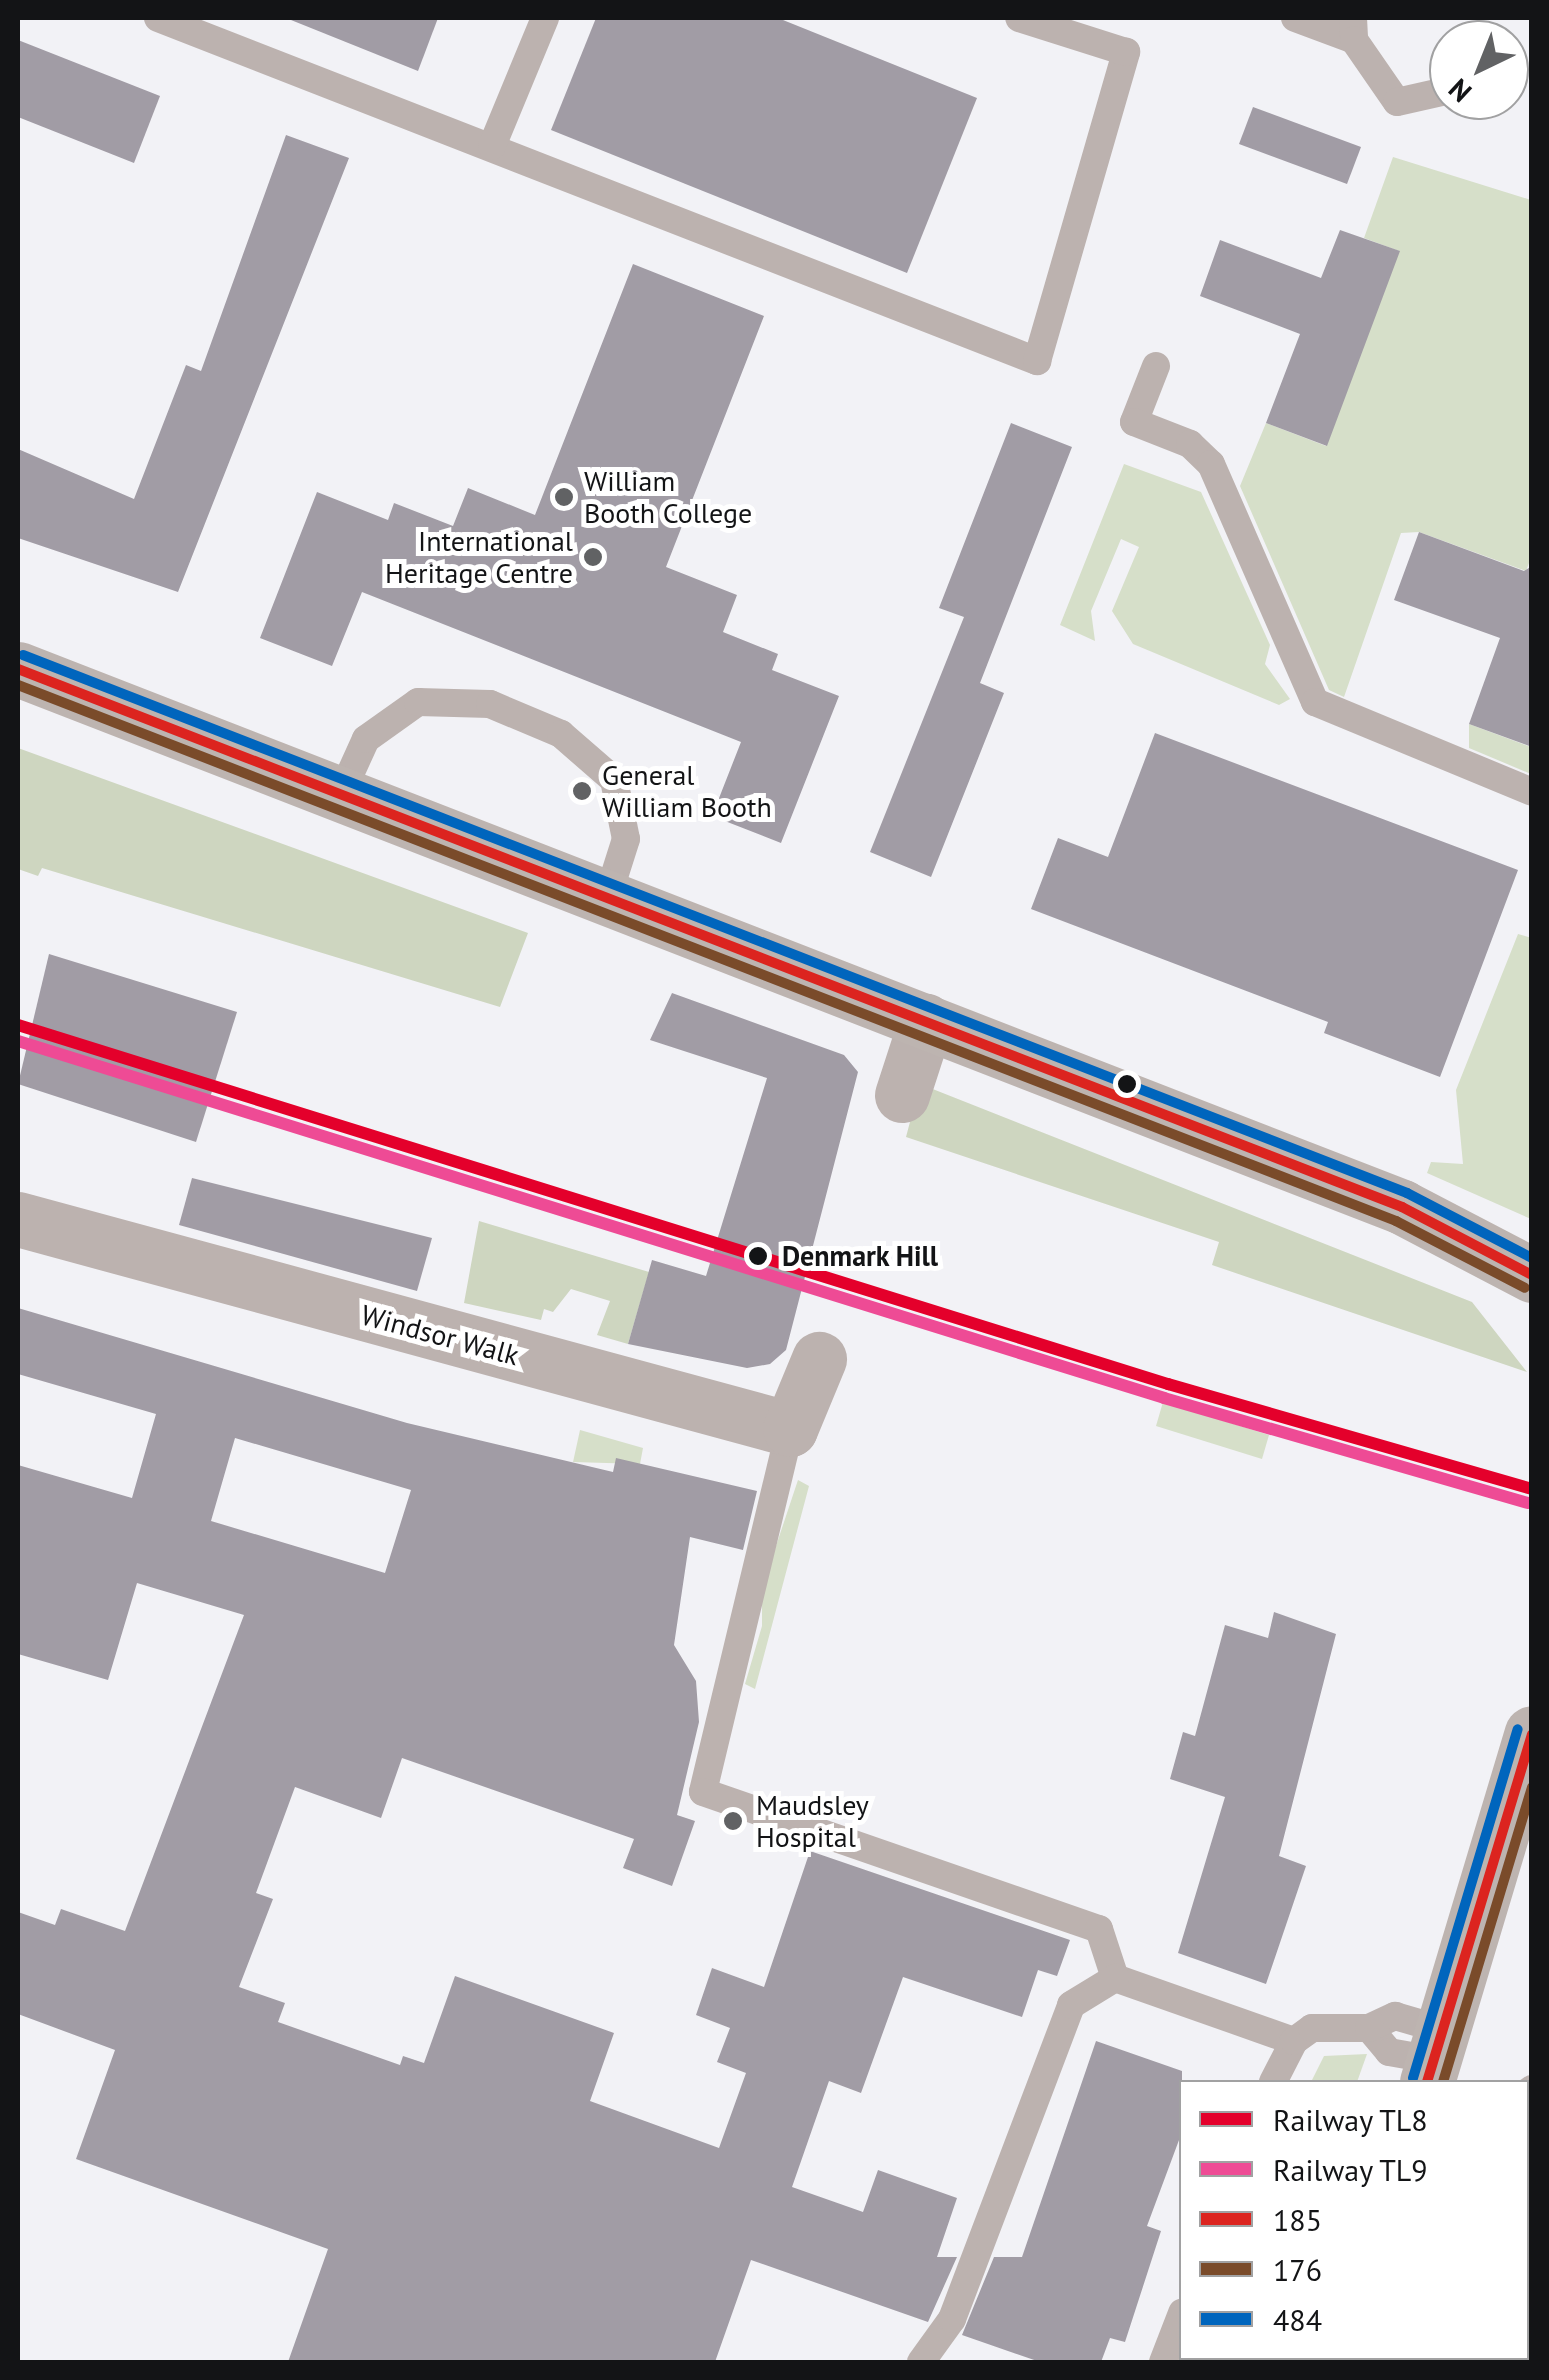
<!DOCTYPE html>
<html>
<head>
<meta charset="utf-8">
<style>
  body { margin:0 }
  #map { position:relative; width:1549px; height:2380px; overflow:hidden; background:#f2f2f6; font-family:"PT Sans",sans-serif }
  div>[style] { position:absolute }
  .green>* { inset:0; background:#d6dfc9 }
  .forest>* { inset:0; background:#ced6c0 }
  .building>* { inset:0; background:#a19ca5 }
  .lane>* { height:28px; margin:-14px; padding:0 14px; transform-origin:14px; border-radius:14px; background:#bcb2af }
  .street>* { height:55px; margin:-27.5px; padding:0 27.5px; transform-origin:27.5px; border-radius:27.5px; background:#bcb2af }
  .primary>* { height:55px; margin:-27.5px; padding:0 27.5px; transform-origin:27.5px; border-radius:27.5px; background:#bdb4b0 }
  .bus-1>* { height:10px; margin:-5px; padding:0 5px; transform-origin:5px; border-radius:5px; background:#dc241f }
  .bus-2>* { height:10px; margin:-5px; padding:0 5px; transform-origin:5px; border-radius:5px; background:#7a4b2a }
  .bus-3>* { height:10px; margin:-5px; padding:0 5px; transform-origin:5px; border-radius:5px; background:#0065bd }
  .rail-1>* { height:12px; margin:-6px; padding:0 6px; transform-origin:6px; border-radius:6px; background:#e4002b }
  .rail-2>* { height:12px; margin:-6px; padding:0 6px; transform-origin:6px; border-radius:6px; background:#ee4b95 }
  .dots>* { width:28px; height:28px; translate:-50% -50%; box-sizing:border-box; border:5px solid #fff; border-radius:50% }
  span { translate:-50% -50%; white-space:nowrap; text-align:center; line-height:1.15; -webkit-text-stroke:10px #fff; paint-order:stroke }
  .poi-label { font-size:28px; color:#131416 }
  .left { translate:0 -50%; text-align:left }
  .right { translate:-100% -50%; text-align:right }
  .stop-label { font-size:28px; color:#131416; font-weight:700 }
  .street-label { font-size:28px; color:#131416 }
  .frame { position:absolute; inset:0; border:20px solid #131416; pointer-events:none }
  .legend { position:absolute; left:1179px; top:2080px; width:350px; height:280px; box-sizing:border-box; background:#fff; border:2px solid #a1a1a2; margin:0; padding:12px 18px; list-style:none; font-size:30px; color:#131416 }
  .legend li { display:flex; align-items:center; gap:20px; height:50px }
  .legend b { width:50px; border:2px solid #a1a1a2 }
  .north { position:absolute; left:1429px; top:20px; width:100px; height:100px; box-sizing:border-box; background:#fff; border:2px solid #a1a1a2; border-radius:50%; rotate:223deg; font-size:28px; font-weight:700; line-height:40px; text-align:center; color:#131416 }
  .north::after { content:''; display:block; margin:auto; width:35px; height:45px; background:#616264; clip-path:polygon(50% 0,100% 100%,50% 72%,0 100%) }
</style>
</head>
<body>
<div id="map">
  <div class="green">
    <i style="clip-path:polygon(1393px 157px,1531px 200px,1532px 555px,1526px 571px,1419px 532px,1401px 533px,1344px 697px,1329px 690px,1240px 486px,1266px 423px,1326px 446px,1399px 251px,1364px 238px)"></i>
    <i style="clip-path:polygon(1124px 464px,1201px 492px,1270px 645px,1265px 664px,1290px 699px,1279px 705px,1133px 644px,1112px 611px,1139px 547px,1121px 539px,1091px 611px,1095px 641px,1060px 625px)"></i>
    <i style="clip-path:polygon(1469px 724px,1531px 747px,1531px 774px,1469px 748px)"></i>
    <i style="clip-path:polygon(1518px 934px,1532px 938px,1531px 1219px,1427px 1173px,1431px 1162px,1463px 1164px,1456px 1090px)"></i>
    <i style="clip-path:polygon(1163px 1402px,1269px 1435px,1262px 1459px,1156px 1426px)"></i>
    <i style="clip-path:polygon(580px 1430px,643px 1448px,640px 1464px,573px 1462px)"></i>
    <i style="clip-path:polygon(798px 1480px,809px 1486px,755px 1689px,745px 1684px,762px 1626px,762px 1588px)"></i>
    <i style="clip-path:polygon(1367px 2054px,1357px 2082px,1311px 2082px,1324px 2056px)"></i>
  </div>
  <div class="forest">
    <i style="clip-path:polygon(18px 748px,528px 933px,500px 1007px,42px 868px,38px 876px,18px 869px)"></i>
    <i style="clip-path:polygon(920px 1084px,1472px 1302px,1527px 1372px,1212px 1265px,1219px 1242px,906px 1137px)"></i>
    <i style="clip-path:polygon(479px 1221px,649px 1272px,628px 1344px,597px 1335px,610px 1301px,571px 1289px,553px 1312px,544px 1309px,541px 1320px,464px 1303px)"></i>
  </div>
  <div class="building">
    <i style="clip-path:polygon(286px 18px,438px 18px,418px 71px)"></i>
    <i style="clip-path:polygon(596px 18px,778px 18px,977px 98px,907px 273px,551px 130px)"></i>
    <i style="clip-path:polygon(18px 40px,160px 96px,134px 163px,18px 117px)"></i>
    <i style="clip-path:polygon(1253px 107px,1361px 147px,1347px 184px,1239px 144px)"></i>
    <i style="clip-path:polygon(286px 135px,349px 158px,178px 592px,18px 538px,18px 449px,134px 499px,186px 365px,201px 371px)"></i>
    <i style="clip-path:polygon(1340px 230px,1400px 251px,1327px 446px,1266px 423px,1300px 334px,1200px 296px,1220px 240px,1321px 278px)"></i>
    <i style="clip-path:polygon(633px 264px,764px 316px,666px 567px,737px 595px,723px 632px,778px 654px,772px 670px,839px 696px,781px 843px,712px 816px,741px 742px,362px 592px,332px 666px,260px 638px,317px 492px,388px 520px,394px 503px,453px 526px,468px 488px,535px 515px)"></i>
    <i style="clip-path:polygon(1011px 423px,1072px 447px,980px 683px,1004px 693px,931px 877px,870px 852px,964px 617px,939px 608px)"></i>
    <i style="clip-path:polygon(1419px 532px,1524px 571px,1532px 566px,1532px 747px,1469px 724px,1500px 638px,1394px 600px)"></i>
    <i style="clip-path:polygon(1155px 733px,1518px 870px,1440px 1077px,1324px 1033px,1328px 1022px,1031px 909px,1058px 838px,1108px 857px)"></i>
    <i style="clip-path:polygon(49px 954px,237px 1012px,196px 1142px,18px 1084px)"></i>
    <i style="clip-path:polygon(672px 993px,844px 1055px,858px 1072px,786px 1350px,770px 1364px,747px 1368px,628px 1344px,652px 1260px,706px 1276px,767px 1078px,650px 1040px)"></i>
    <i style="clip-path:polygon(192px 1178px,432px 1238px,417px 1291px,179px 1225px)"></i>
    <i style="clip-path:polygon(evenodd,18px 1308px,407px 1423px,613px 1472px,616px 1458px,757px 1491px,743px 1550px,690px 1537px,674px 1645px,696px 1681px,699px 1722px,677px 1815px,695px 1821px,672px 1886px,623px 1868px,634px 1839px,402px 1758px,381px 1818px,295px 1787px,256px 1893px,273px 1899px,239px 1987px,285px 2003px,278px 2022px,400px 2065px,403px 2056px,424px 2063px,455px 1976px,614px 2033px,590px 2101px,719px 2148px,746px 2073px,717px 2062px,730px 2028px,696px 2015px,712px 1968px,764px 1987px,810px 1851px,1070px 1940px,1057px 1976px,1038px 1970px,1022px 2017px,903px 1977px,861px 2093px,829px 2081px,792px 2187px,863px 2212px,878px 2170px,957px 2198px,937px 2257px,957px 2257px,928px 2322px,751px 2260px,715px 2362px,288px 2362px,328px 2249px,76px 2159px,115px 2050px,18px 2014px,18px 1912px,55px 1925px,61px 1909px,125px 1931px,244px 1615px,137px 1583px,108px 1680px,18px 1654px,18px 1465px,132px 1498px,156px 1414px,18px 1374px,18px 1308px,235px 1438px,411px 1490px,385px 1573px,211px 1521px,235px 1438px)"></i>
    <i style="clip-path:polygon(1274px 1612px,1336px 1634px,1279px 1856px,1306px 1866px,1266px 1984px,1178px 1953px,1225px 1797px,1170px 1779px,1183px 1732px,1195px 1736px,1225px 1625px,1268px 1638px)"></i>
    <i style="clip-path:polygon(1096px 2041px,1182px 2071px,1182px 2132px,1147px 2226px,1161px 2231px,1125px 2342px,1110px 2338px,1101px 2362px,1040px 2362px,962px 2335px,994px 2257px,1022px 2257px)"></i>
  </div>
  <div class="lane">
    <i style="left:158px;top:18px;width:944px;rotate:21.32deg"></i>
    <i style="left:1037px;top:361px;width:322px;rotate:-73.9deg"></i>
    <i style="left:1126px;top:52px;width:112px;rotate:-162.4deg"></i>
    <i style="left:1295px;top:18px;width:63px;rotate:20.4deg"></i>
    <i style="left:1353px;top:18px;width:22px;rotate:87deg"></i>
    <i style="left:1354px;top:40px;width:75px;rotate:55.3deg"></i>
    <i style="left:1397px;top:102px;width:50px;rotate:-12.7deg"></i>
    <i style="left:492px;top:146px;width:139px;rotate:-67.5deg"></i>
    <i style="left:1156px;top:366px;width:60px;rotate:111.4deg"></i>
    <i style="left:1134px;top:422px;width:60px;rotate:21.4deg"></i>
    <i style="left:1190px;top:444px;width:29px;rotate:44deg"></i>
    <i style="left:1211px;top:464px;width:260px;rotate:66.4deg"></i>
    <i style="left:1315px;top:702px;width:235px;rotate:22.5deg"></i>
    <i style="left:341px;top:794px;width:60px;rotate:-65.6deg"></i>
    <i style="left:366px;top:739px;width:64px;rotate:-35.4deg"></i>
    <i style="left:418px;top:702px;width:72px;rotate:1.6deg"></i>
    <i style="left:490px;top:704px;width:77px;rotate:22.9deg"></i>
    <i style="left:561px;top:734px;width:70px;rotate:41deg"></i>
    <i style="left:614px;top:780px;width:60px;rotate:78.5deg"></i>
    <i style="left:626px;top:839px;width:63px;rotate:107.6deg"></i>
    <i style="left:790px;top:1429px;width:373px;rotate:103.5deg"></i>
    <i style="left:703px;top:1792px;width:419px;rotate:19.1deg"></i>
    <i style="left:1099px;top:1929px;width:52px;rotate:71.9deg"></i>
    <i style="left:1115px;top:1978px;width:190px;rotate:19.4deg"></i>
    <i style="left:1369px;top:2028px;width:31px;rotate:50deg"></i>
    <i style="left:1389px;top:2052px;width:46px;rotate:10.1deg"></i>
    <i style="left:1273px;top:2082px;width:46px;rotate:-62.9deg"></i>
    <i style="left:1294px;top:2041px;width:22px;rotate:-36deg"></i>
    <i style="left:1312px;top:2028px;width:57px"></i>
    <i style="left:1369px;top:2028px;width:29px;rotate:-25deg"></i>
    <i style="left:1395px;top:2016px;width:50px;rotate:16.3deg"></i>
    <i style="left:1526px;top:2093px;width:7px;rotate:-34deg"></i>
    <i style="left:921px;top:2362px;width:53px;rotate:-54.2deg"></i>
    <i style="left:952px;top:2319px;width:336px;rotate:-69.2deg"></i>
    <i style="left:1071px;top:2005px;width:52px;rotate:-31.5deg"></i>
    <i style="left:1163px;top:2362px;width:53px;rotate:-68.8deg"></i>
    <i style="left:1456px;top:2362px;width:4px;rotate:-76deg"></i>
  </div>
  <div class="street">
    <i style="left:902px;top:1095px;width:78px;rotate:-72deg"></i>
    <i style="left:18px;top:1219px;width:800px;rotate:15.22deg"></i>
    <i style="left:790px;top:1429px;width:76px;rotate:-67.5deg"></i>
  </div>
  <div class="primary">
    <i style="left:18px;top:669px;width:1485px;rotate:21.24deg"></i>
    <i style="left:1402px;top:1207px;width:147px;rotate:27.6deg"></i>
    <i style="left:1427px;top:2082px;width:364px;rotate:-73.3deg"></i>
    <i style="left:1330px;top:2362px;width:4px;rotate:-63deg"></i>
  </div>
  <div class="bus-1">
    <i style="left:18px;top:669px;width:1485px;rotate:21.24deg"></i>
    <i style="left:1402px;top:1207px;width:147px;rotate:27.6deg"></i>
    <i style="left:1427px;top:2082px;width:363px;rotate:-73.2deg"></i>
  </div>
  <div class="bus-2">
    <i style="left:18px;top:685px;width:1479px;rotate:21.25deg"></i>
    <i style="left:1396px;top:1221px;width:145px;rotate:27.4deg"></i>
    <i style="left:1443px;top:2082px;width:308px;rotate:-73.2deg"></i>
  </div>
  <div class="bus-3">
    <i style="left:23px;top:655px;width:1485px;rotate:21.24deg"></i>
    <i style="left:1407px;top:1193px;width:141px;rotate:27.5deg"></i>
    <i style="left:1413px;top:2078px;width:364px;rotate:-73.3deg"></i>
  </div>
  <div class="rail-1">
    <i style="left:18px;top:1025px;width:1205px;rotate:17.34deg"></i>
    <i style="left:1168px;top:1384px;width:379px;rotate:16.1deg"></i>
  </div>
  <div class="rail-2">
    <i style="left:18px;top:1041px;width:1200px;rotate:17.3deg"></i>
    <i style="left:1164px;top:1398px;width:379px;rotate:16.1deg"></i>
  </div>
  <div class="dots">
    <i style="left:564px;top:497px;background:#616264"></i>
    <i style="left:593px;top:557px;background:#616264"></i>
    <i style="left:582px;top:791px;background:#616264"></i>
    <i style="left:1127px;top:1084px;background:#131416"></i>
    <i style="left:758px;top:1256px;background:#131416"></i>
    <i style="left:733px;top:1821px;background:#616264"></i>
  </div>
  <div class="poi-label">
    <span class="left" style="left:584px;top:497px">William<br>Booth College</span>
    <span class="right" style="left:573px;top:557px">International<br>Heritage Centre</span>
    <span class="left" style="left:602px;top:791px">General<br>William Booth</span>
    <span class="left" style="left:756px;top:1821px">Maudsley<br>Hospital</span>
  </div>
  <div class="stop-label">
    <span class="left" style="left:782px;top:1256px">Denmark Hill</span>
  </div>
  <div class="street-label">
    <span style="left:440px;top:1335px;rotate:15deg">Windsor Walk</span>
  </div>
  <div class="frame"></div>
  <ul class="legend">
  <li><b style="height:12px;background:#e4002b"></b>Railway TL8</li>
  <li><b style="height:12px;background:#ee4b95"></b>Railway TL9</li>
  <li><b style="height:12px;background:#dc241f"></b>185</li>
  <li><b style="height:12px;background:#7a4b2a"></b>176</li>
  <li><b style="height:12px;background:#0065bd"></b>484</li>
  </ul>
  <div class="north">N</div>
</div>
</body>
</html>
